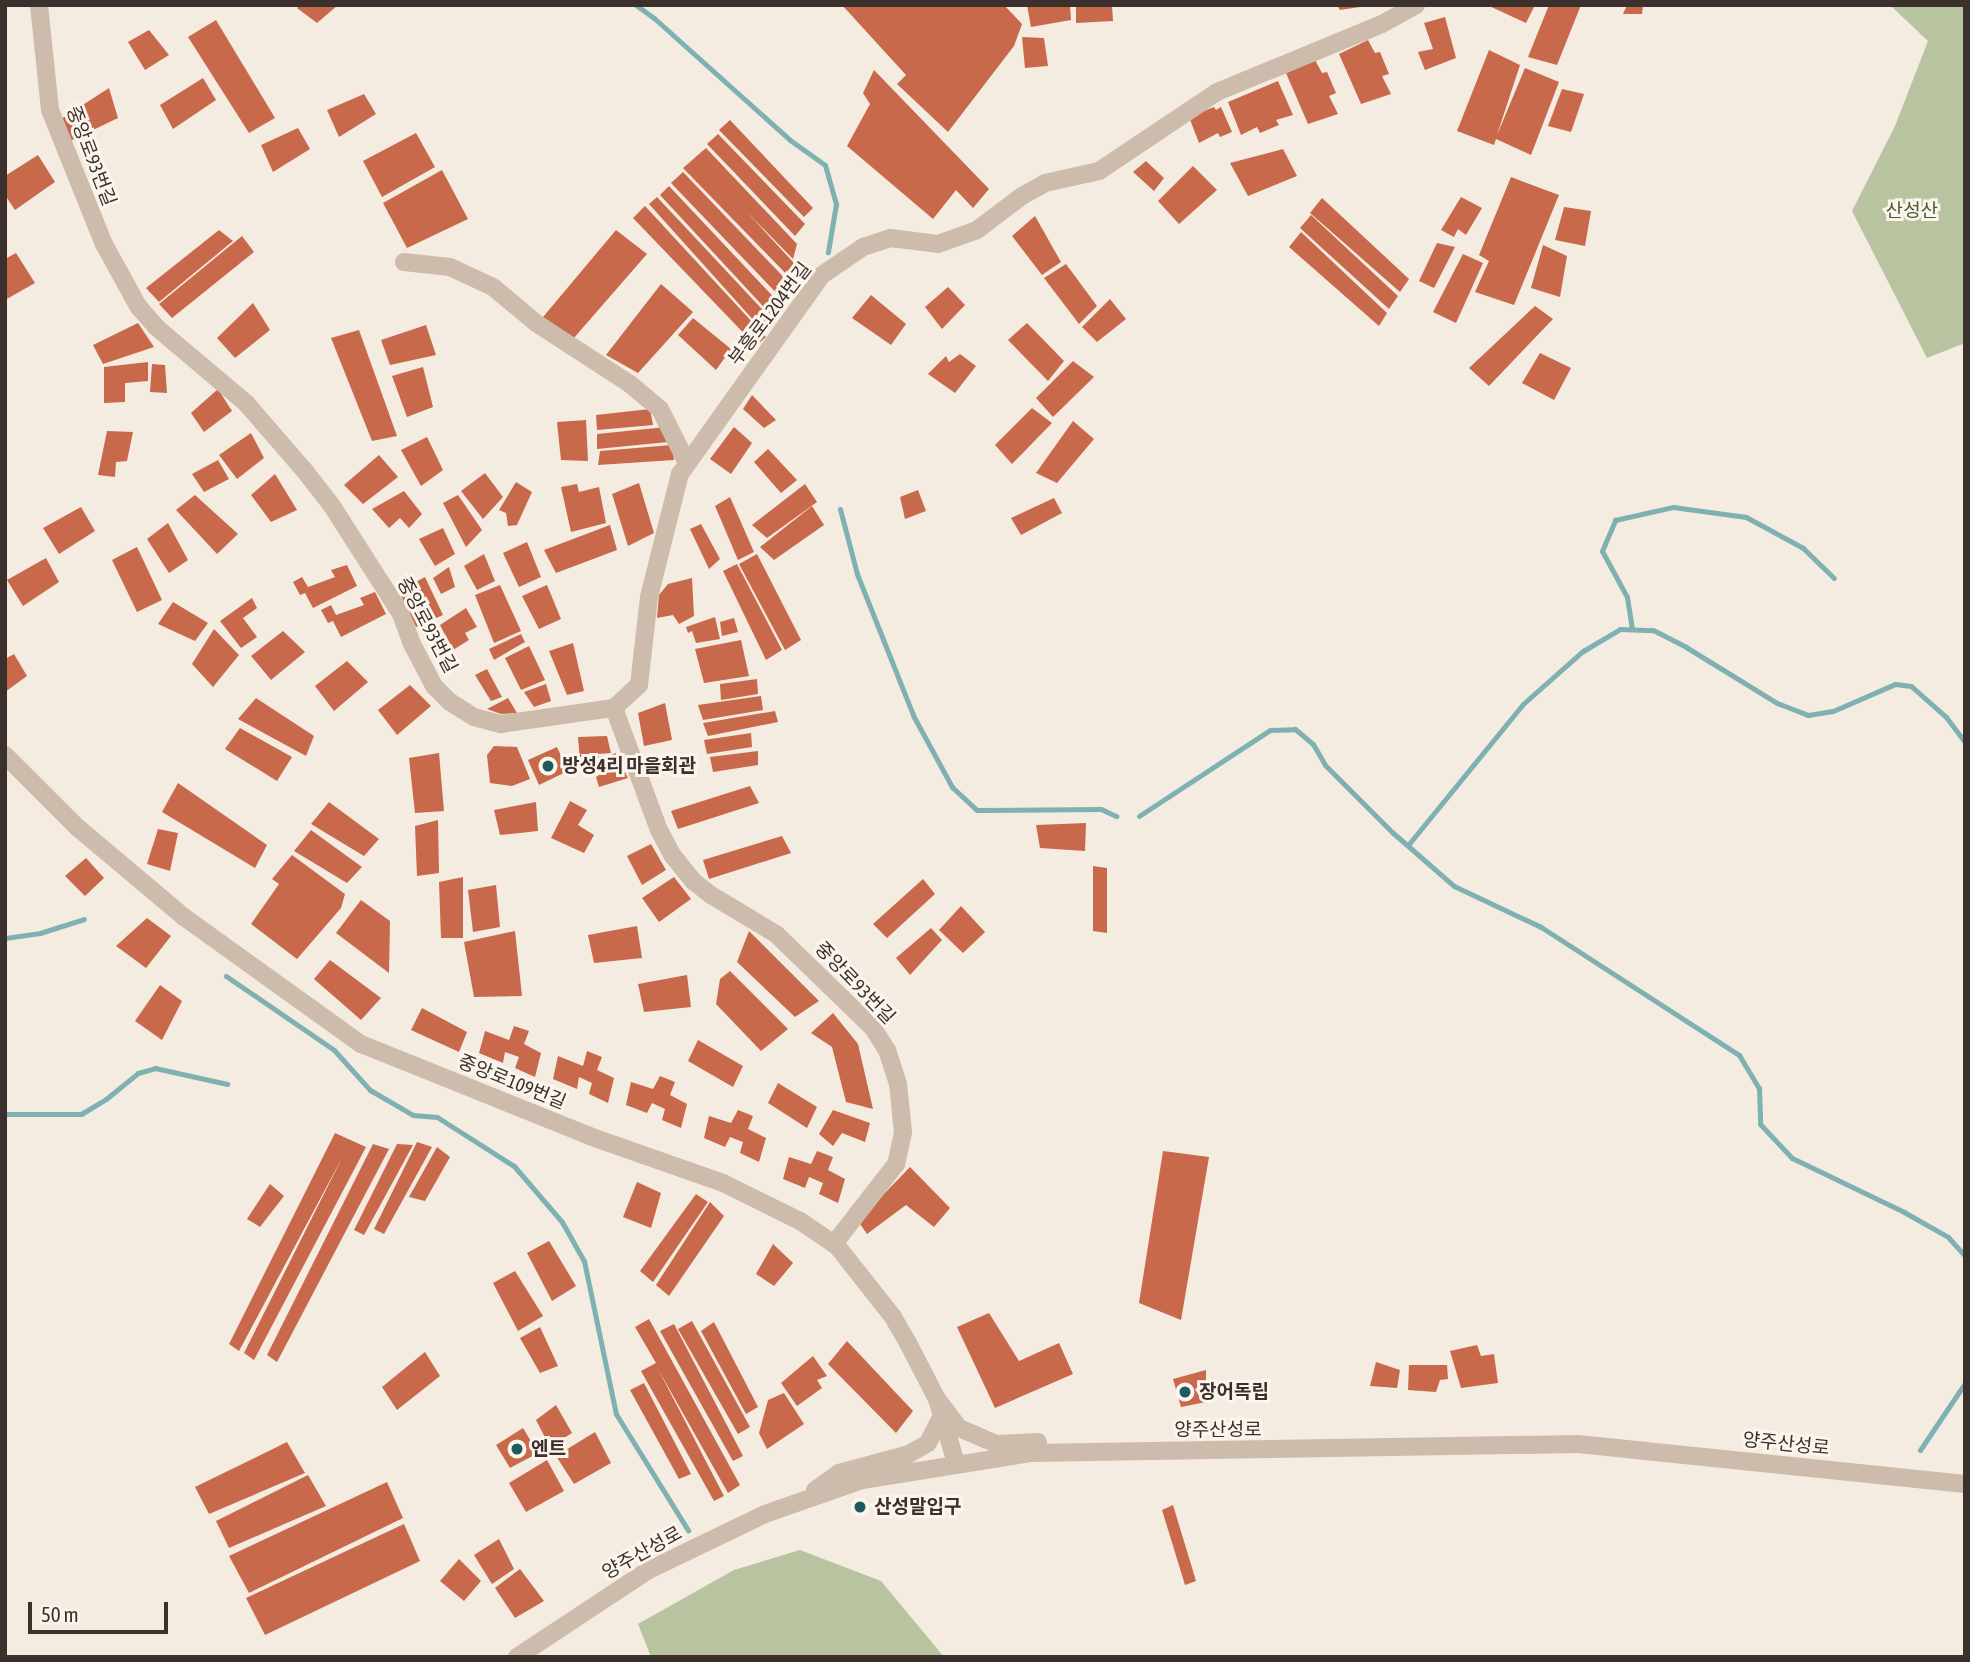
<!DOCTYPE html>
<html>
<head>
<meta charset="utf-8">
<style>
  body { margin:0 }
  #map { position:relative; width:1970px; height:1662px; overflow:hidden; background:#f4ebe1; font-family:"Asap Condensed","Noto Sans KR",sans-serif }
  div>[style] { position:absolute }
  .green>* { inset:0; background:#b8c4a0 }
  .stream>* { height:5px; margin:-2.5px; padding:0 2.5px; transform-origin:2.5px; border-radius:2.5px; background:#7fb0b2 }
  .building>* { inset:0; background:#c8694b }
  .minor>* { height:18px; margin:-9px; padding:0 9px; transform-origin:9px; border-radius:9px; background:#cdbbac }
  .tertiary>* { height:18px; margin:-9px; padding:0 9px; transform-origin:9px; border-radius:9px; background:#cdbbac }
  .dots>* { width:19px; height:19px; translate:-50% -50%; box-sizing:border-box; border:4px solid #fbf5ee; border-radius:50% }
  span { translate:-50% -50%; white-space:nowrap; text-align:center; line-height:1.15; -webkit-text-stroke:6px #fbf5ee; paint-order:stroke }
  .street-label { font-size:19px; color:#3b302b }
  .park-label { font-size:19px; color:#4a5a2e }
  .poi-label { font-size:19px; color:#3b302b; font-weight:700 }
  .left { translate:0 -50%; text-align:left }
  .frame { position:absolute; inset:0; border:7px solid #3b302b; pointer-events:none }
  .scale { position:absolute; left:28px; top:1602px; width:140px; height:32px; box-sizing:border-box; border:4px solid #3b302b; border-top:0; padding-left:9px; font-size:21px; line-height:24px; white-space:nowrap; color:#3b302b; -webkit-text-stroke:5px #fbf5ee; paint-order:stroke }
</style>
</head>
<body>
<div id="map">
  <div class="green">
    <i style="clip-path:polygon(1890px 5px,1965px 5px,1965px 343px,1927px 358px,1852px 211px,1895px 126px,1928px 41px)"></i>
    <i style="clip-path:polygon(800px 1550px,881px 1581px,944px 1657px,651px 1657px,638px 1624px,734px 1570px)"></i>
  </div>
  <div class="stream">
    <i style="left:636px;top:5px;width:22px;rotate:36deg"></i>
    <i style="left:654px;top:18px;width:183px;rotate:41.9deg"></i>
    <i style="left:790px;top:140px;width:43px;rotate:35.5deg"></i>
    <i style="left:825px;top:165px;width:41px;rotate:74.2deg"></i>
    <i style="left:836px;top:204px;width:49px;rotate:99.5deg"></i>
    <i style="left:840px;top:509px;width:67px;rotate:75.3deg"></i>
    <i style="left:857px;top:574px;width:154px;rotate:68.3deg"></i>
    <i style="left:914px;top:717px;width:80px;rotate:61.5deg"></i>
    <i style="left:952px;top:787px;width:34px;rotate:43deg"></i>
    <i style="left:977px;top:810px;width:124px;rotate:-0.5deg"></i>
    <i style="left:1101px;top:809px;width:17px;rotate:25deg"></i>
    <i style="left:1632px;top:629px;width:32px;rotate:-99deg"></i>
    <i style="left:1627px;top:597px;width:52px;rotate:-118.5deg"></i>
    <i style="left:1602px;top:551px;width:34px;rotate:-67deg"></i>
    <i style="left:1615px;top:520px;width:59px;rotate:-12.6deg"></i>
    <i style="left:1673px;top:507px;width:74px;rotate:7.8deg"></i>
    <i style="left:1746px;top:517px;width:65px;rotate:28.5deg"></i>
    <i style="left:1803px;top:548px;width:43px;rotate:44.1deg"></i>
    <i style="left:1139px;top:816px;width:157px;rotate:-33.3deg"></i>
    <i style="left:1270px;top:730px;width:25px;rotate:-2deg"></i>
    <i style="left:1295px;top:729px;width:23px;rotate:40deg"></i>
    <i style="left:1313px;top:744px;width:24px;rotate:60deg"></i>
    <i style="left:1325px;top:765px;width:95px;rotate:45deg"></i>
    <i style="left:1392px;top:832px;width:82px;rotate:41.1deg"></i>
    <i style="left:1454px;top:886px;width:96px;rotate:25.2deg"></i>
    <i style="left:1541px;top:927px;width:236px;rotate:32.9deg"></i>
    <i style="left:1739px;top:1055px;width:39px;rotate:59deg"></i>
    <i style="left:1759px;top:1088px;width:36px;rotate:88deg"></i>
    <i style="left:1760px;top:1124px;width:47px;rotate:46.7deg"></i>
    <i style="left:1792px;top:1158px;width:124px;rotate:25.7deg"></i>
    <i style="left:1904px;top:1212px;width:51px;rotate:29.6deg"></i>
    <i style="left:1948px;top:1237px;width:25px;rotate:48deg"></i>
    <i style="left:1408px;top:845px;width:182px;rotate:-50.8deg"></i>
    <i style="left:1523px;top:704px;width:80px;rotate:-41.5deg"></i>
    <i style="left:1583px;top:651px;width:43px;rotate:-30.7deg"></i>
    <i style="left:1620px;top:629px;width:33px;rotate:2deg"></i>
    <i style="left:1653px;top:630px;width:37px;rotate:27deg"></i>
    <i style="left:1686px;top:647px;width:107px;rotate:31.6deg"></i>
    <i style="left:1777px;top:703px;width:33px;rotate:21deg"></i>
    <i style="left:1808px;top:715px;width:25px;rotate:-9deg"></i>
    <i style="left:1833px;top:711px;width:68px;rotate:-23.5deg"></i>
    <i style="left:1895px;top:684px;width:16px;rotate:7deg"></i>
    <i style="left:1911px;top:686px;width:47px;rotate:41.5deg"></i>
    <i style="left:1946px;top:717px;width:31px;rotate:53deg"></i>
    <i style="left:5px;top:938px;width:35px;rotate:-8deg"></i>
    <i style="left:40px;top:933px;width:46px;rotate:-17.7deg"></i>
    <i style="left:226px;top:976px;width:131px;rotate:34.4deg"></i>
    <i style="left:334px;top:1050px;width:54px;rotate:48deg"></i>
    <i style="left:370px;top:1090px;width:50px;rotate:30.2deg"></i>
    <i style="left:413px;top:1115px;width:24px;rotate:5deg"></i>
    <i style="left:437px;top:1117px;width:91px;rotate:32.5deg"></i>
    <i style="left:514px;top:1166px;width:74px;rotate:49.4deg"></i>
    <i style="left:562px;top:1222px;width:45px;rotate:60.6deg"></i>
    <i style="left:584px;top:1261px;width:156px;rotate:78.2deg"></i>
    <i style="left:616px;top:1414px;width:137px;rotate:58.2deg"></i>
    <i style="left:5px;top:1114px;width:76px"></i>
    <i style="left:81px;top:1114px;width:29px;rotate:-31deg"></i>
    <i style="left:106px;top:1099px;width:41px;rotate:-39.1deg"></i>
    <i style="left:138px;top:1073px;width:18px;rotate:-16deg"></i>
    <i style="left:155px;top:1068px;width:74px;rotate:12.5deg"></i>
    <i style="left:1920px;top:1450px;width:81px;rotate:-56.1deg"></i>
  </div>
  <div class="building">
    <i style="clip-path:polygon(300px 5px,338px 5px,317px 23px,297px 8px)"></i>
    <i style="clip-path:polygon(842px 5px,1004px 5px,1022px 24px,1014px 46px,948px 132px,897px 84px,906px 75px)"></i>
    <i style="clip-path:polygon(1027px 5px,1070px 5px,1071px 20px,1031px 27px)"></i>
    <i style="clip-path:polygon(1076px 5px,1112px 5px,1113px 21px,1076px 23px)"></i>
    <i style="clip-path:polygon(1337px 5px,1360px 5px,1360px 7px,1340px 10px)"></i>
    <i style="clip-path:polygon(1487px 5px,1535px 5px,1526px 23px)"></i>
    <i style="clip-path:polygon(1549px 5px,1581px 5px,1557px 65px,1528px 57px)"></i>
    <i style="clip-path:polygon(1627px 5px,1643px 5px,1642px 14px,1623px 14px)"></i>
    <i style="clip-path:polygon(1445px 17px,1456px 58px,1425px 70px,1418px 52px,1433px 49px,1424px 23px)"></i>
    <i style="clip-path:polygon(216px 20px,275px 118px,249px 133px,188px 37px)"></i>
    <i style="clip-path:polygon(149px 30px,169px 55px,145px 70px,128px 42px)"></i>
    <i style="clip-path:polygon(1022px 37px,1044px 38px,1048px 66px,1025px 68px)"></i>
    <i style="clip-path:polygon(1368px 40px,1375px 53px,1380px 52px,1389px 74px,1382px 76px,1391px 94px,1361px 104px,1339px 54px)"></i>
    <i style="clip-path:polygon(1489px 50px,1520px 65px,1497px 135px,1525px 68px,1559px 82px,1531px 155px,1496px 139px,1494px 145px,1457px 131px)"></i>
    <i style="clip-path:polygon(1315px 60px,1322px 73px,1327px 72px,1336px 93px,1329px 96px,1338px 114px,1308px 124px,1286px 73px)"></i>
    <i style="clip-path:polygon(874px 70px,989px 189px,973px 208px,956px 190px,933px 219px,847px 146px,870px 104px,863px 93px)"></i>
    <i style="clip-path:polygon(203px 78px,216px 100px,173px 129px,160px 105px)"></i>
    <i style="clip-path:polygon(1278px 81px,1293px 115px,1276px 120px,1279px 125px,1260px 133px,1257px 127px,1241px 135px,1228px 102px)"></i>
    <i style="clip-path:polygon(109px 88px,118px 118px,68px 142px,61px 119px)"></i>
    <i style="clip-path:polygon(1562px 89px,1584px 94px,1571px 132px,1548px 126px)"></i>
    <i style="clip-path:polygon(364px 94px,376px 114px,339px 137px,327px 110px)"></i>
    <i style="clip-path:polygon(1214px 107px,1216px 110px,1221px 107px,1232px 132px,1220px 137px,1218px 133px,1199px 143px,1189px 117px)"></i>
    <i style="clip-path:polygon(730px 120px,813px 208px,804px 217px,719px 130px)"></i>
    <i style="clip-path:polygon(298px 128px,310px 149px,273px 172px,261px 145px)"></i>
    <i style="clip-path:polygon(416px 133px,435px 167px,382px 197px,363px 161px)"></i>
    <i style="clip-path:polygon(718px 134px,805px 224px,795px 236px,707px 144px)"></i>
    <i style="clip-path:polygon(706px 148px,797px 244px,793px 259px,745px 210px,805px 275px,796px 284px,683px 168px)"></i>
    <i style="clip-path:polygon(1283px 149px,1297px 176px,1248px 196px,1230px 163px)"></i>
    <i style="clip-path:polygon(38px 155px,55px 182px,15px 210px,5px 195px,5px 176px)"></i>
    <i style="clip-path:polygon(1146px 161px,1164px 178px,1154px 191px,1133px 172px)"></i>
    <i style="clip-path:polygon(1193px 166px,1217px 190px,1179px 224px,1158px 201px)"></i>
    <i style="clip-path:polygon(442px 170px,468px 219px,407px 248px,383px 203px)"></i>
    <i style="clip-path:polygon(683px 172px,794px 288px,784px 301px,671px 183px)"></i>
    <i style="clip-path:polygon(1511px 177px,1559px 195px,1514px 305px,1475px 292px,1489px 261px,1479px 255px)"></i>
    <i style="clip-path:polygon(669px 186px,782px 306px,774px 318px,660px 195px)"></i>
    <i style="clip-path:polygon(657px 197px,775px 323px,764px 332px,649px 204px)"></i>
    <i style="clip-path:polygon(1461px 197px,1482px 208px,1466px 235px,1458px 229px,1454px 237px,1441px 230px)"></i>
    <i style="clip-path:polygon(1322px 198px,1409px 279px,1400px 292px,1310px 213px)"></i>
    <i style="clip-path:polygon(645px 206px,766px 337px,756px 346px,633px 218px)"></i>
    <i style="clip-path:polygon(1564px 207px,1591px 211px,1585px 246px,1555px 240px)"></i>
    <i style="clip-path:polygon(1311px 215px,1398px 296px,1389px 309px,1300px 228px)"></i>
    <i style="clip-path:polygon(1035px 216px,1061px 262px,1042px 275px,1012px 236px)"></i>
    <i style="clip-path:polygon(219px 230px,233px 241px,159px 302px,146px 288px)"></i>
    <i style="clip-path:polygon(616px 230px,647px 254px,573px 339px,543px 317px)"></i>
    <i style="clip-path:polygon(1301px 232px,1387px 313px,1379px 326px,1289px 247px)"></i>
    <i style="clip-path:polygon(242px 236px,254px 252px,172px 318px,159px 304px)"></i>
    <i style="clip-path:polygon(1437px 243px,1455px 247px,1434px 288px,1419px 281px)"></i>
    <i style="clip-path:polygon(1543px 245px,1567px 256px,1560px 297px,1531px 288px)"></i>
    <i style="clip-path:polygon(16px 253px,35px 283px,5px 300px,5px 259px)"></i>
    <i style="clip-path:polygon(1463px 254px,1483px 263px,1456px 323px,1433px 312px)"></i>
    <i style="clip-path:polygon(1066px 264px,1097px 306px,1079px 324px,1044px 278px)"></i>
    <i style="clip-path:polygon(661px 284px,693px 312px,638px 373px,606px 355px)"></i>
    <i style="clip-path:polygon(948px 287px,965px 305px,942px 329px,925px 307px)"></i>
    <i style="clip-path:polygon(871px 295px,906px 324px,891px 345px,852px 318px)"></i>
    <i style="clip-path:polygon(1110px 299px,1126px 319px,1097px 342px,1082px 327px)"></i>
    <i style="clip-path:polygon(253px 303px,270px 330px,235px 358px,217px 338px)"></i>
    <i style="clip-path:polygon(1535px 306px,1553px 319px,1489px 386px,1469px 368px)"></i>
    <i style="clip-path:polygon(693px 318px,731px 349px,716px 370px,678px 335px)"></i>
    <i style="clip-path:polygon(138px 323px,154px 347px,103px 364px,93px 345px)"></i>
    <i style="clip-path:polygon(1027px 323px,1064px 361px,1048px 381px,1008px 340px)"></i>
    <i style="clip-path:polygon(426px 325px,436px 355px,390px 365px,381px 340px)"></i>
    <i style="clip-path:polygon(359px 330px,397px 436px,372px 441px,331px 338px)"></i>
    <i style="clip-path:polygon(1540px 353px,1571px 368px,1554px 400px,1522px 383px)"></i>
    <i style="clip-path:polygon(960px 354px,976px 366px,955px 393px,928px 374px,946px 356px,949px 362px)"></i>
    <i style="clip-path:polygon(1073px 361px,1094px 377px,1053px 417px,1036px 398px)"></i>
    <i style="clip-path:polygon(148px 362px,148px 381px,125px 383px,125px 402px,104px 403px,104px 367px)"></i>
    <i style="clip-path:polygon(152px 364px,165px 365px,167px 393px,150px 392px)"></i>
    <i style="clip-path:polygon(423px 367px,433px 407px,407px 417px,392px 376px)"></i>
    <i style="clip-path:polygon(218px 389px,232px 411px,204px 432px,191px 413px)"></i>
    <i style="clip-path:polygon(752px 395px,776px 420px,764px 428px,743px 409px)"></i>
    <i style="clip-path:polygon(1032px 408px,1052px 423px,1012px 464px,995px 445px)"></i>
    <i style="clip-path:polygon(650px 409px,653px 425px,597px 430px,596px 415px)"></i>
    <i style="clip-path:polygon(586px 420px,588px 461px,561px 460px,557px 422px)"></i>
    <i style="clip-path:polygon(1073px 421px,1094px 439px,1057px 483px,1036px 473px)"></i>
    <i style="clip-path:polygon(666px 427px,668px 442px,597px 449px,597px 434px)"></i>
    <i style="clip-path:polygon(734px 427px,752px 443px,731px 474px,710px 459px)"></i>
    <i style="clip-path:polygon(107px 431px,133px 432px,127px 461px,116px 462px,115px 477px,98px 475px)"></i>
    <i style="clip-path:polygon(251px 433px,264px 458px,237px 479px,219px 455px)"></i>
    <i style="clip-path:polygon(427px 437px,443px 470px,421px 486px,401px 450px)"></i>
    <i style="clip-path:polygon(672px 445px,674px 460px,598px 465px,600px 451px)"></i>
    <i style="clip-path:polygon(768px 449px,797px 480px,781px 493px,754px 462px)"></i>
    <i style="clip-path:polygon(379px 455px,398px 477px,363px 504px,344px 485px)"></i>
    <i style="clip-path:polygon(218px 460px,229px 479px,204px 492px,192px 474px)"></i>
    <i style="clip-path:polygon(485px 473px,503px 497px,483px 519px,461px 491px)"></i>
    <i style="clip-path:polygon(275px 474px,297px 510px,271px 522px,251px 495px)"></i>
    <i style="clip-path:polygon(516px 482px,532px 492px,517px 525px,508px 526px,506px 513px,499px 510px)"></i>
    <i style="clip-path:polygon(639px 483px,654px 533px,628px 546px,612px 494px)"></i>
    <i style="clip-path:polygon(577px 484px,579px 492px,599px 487px,606px 523px,571px 532px,561px 487px)"></i>
    <i style="clip-path:polygon(805px 484px,817px 502px,767px 538px,752px 525px)"></i>
    <i style="clip-path:polygon(918px 490px,926px 511px,905px 519px,900px 497px)"></i>
    <i style="clip-path:polygon(404px 491px,422px 514px,409px 528px,400px 518px,389px 528px,372px 509px)"></i>
    <i style="clip-path:polygon(195px 495px,238px 534px,217px 554px,176px 510px)"></i>
    <i style="clip-path:polygon(458px 495px,482px 530px,466px 547px,443px 503px)"></i>
    <i style="clip-path:polygon(730px 497px,754px 552px,738px 560px,715px 506px)"></i>
    <i style="clip-path:polygon(1054px 498px,1062px 513px,1021px 535px,1011px 518px)"></i>
    <i style="clip-path:polygon(812px 506px,824px 525px,774px 560px,760px 547px)"></i>
    <i style="clip-path:polygon(81px 507px,95px 531px,59px 554px,43px 528px)"></i>
    <i style="clip-path:polygon(168px 523px,188px 560px,169px 573px,147px 539px)"></i>
    <i style="clip-path:polygon(701px 524px,720px 559px,709px 569px,690px 529px)"></i>
    <i style="clip-path:polygon(610px 525px,617px 550px,556px 573px,544px 550px)"></i>
    <i style="clip-path:polygon(443px 528px,455px 554px,435px 566px,419px 539px)"></i>
    <i style="clip-path:polygon(527px 542px,541px 577px,519px 587px,503px 553px)"></i>
    <i style="clip-path:polygon(137px 547px,162px 600px,137px 612px,112px 560px)"></i>
    <i style="clip-path:polygon(484px 554px,495px 581px,477px 590px,464px 566px)"></i>
    <i style="clip-path:polygon(757px 554px,801px 640px,785px 650px,739px 564px)"></i>
    <i style="clip-path:polygon(46px 558px,59px 582px,23px 606px,7px 580px)"></i>
    <i style="clip-path:polygon(737px 564px,782px 650px,766px 660px,723px 571px)"></i>
    <i style="clip-path:polygon(347px 565px,357px 586px,313px 608px,305px 593px,300px 595px,293px 582px,302px 577px,308px 587px,335px 577px,331px 570px)"></i>
    <i style="clip-path:polygon(449px 567px,455px 587px,441px 594px,433px 578px)"></i>
    <i style="clip-path:polygon(425px 577px,443px 615px,416px 627px,399px 591px)"></i>
    <i style="clip-path:polygon(692px 578px,694px 616px,679px 624px,673px 615px,657px 618px,659px 595px,668px 584px)"></i>
    <i style="clip-path:polygon(500px 585px,521px 631px,494px 643px,475px 595px)"></i>
    <i style="clip-path:polygon(547px 585px,561px 619px,539px 629px,522px 596px)"></i>
    <i style="clip-path:polygon(375px 592px,386px 614px,341px 637px,333px 621px,328px 623px,321px 610px,331px 605px,336px 615px,364px 605px,360px 598px)"></i>
    <i style="clip-path:polygon(252px 598px,257px 608px,243px 618px,257px 637px,241px 648px,220px 621px)"></i>
    <i style="clip-path:polygon(173px 602px,208px 623px,195px 641px,158px 624px)"></i>
    <i style="clip-path:polygon(466px 608px,477px 627px,465px 633px,469px 640px,453px 650px,440px 625px)"></i>
    <i style="clip-path:polygon(715px 617px,720px 639px,696px 643px,692px 631px,688px 633px,686px 627px)"></i>
    <i style="clip-path:polygon(734px 618px,738px 632px,722px 636px,720px 622px)"></i>
    <i style="clip-path:polygon(214px 629px,239px 655px,213px 687px,192px 664px)"></i>
    <i style="clip-path:polygon(283px 631px,305px 652px,271px 680px,251px 656px)"></i>
    <i style="clip-path:polygon(521px 634px,525px 642px,494px 660px,489px 649px)"></i>
    <i style="clip-path:polygon(741px 640px,749px 676px,704px 683px,695px 649px)"></i>
    <i style="clip-path:polygon(573px 643px,584px 691px,567px 695px,549px 651px)"></i>
    <i style="clip-path:polygon(529px 646px,545px 680px,521px 690px,505px 658px)"></i>
    <i style="clip-path:polygon(14px 654px,27px 676px,5px 692px,5px 659px)"></i>
    <i style="clip-path:polygon(347px 661px,368px 682px,334px 711px,315px 686px)"></i>
    <i style="clip-path:polygon(487px 669px,502px 697px,491px 701px,475px 675px)"></i>
    <i style="clip-path:polygon(757px 679px,758px 694px,721px 700px,720px 684px)"></i>
    <i style="clip-path:polygon(546px 684px,551px 701px,534px 707px,524px 692px)"></i>
    <i style="clip-path:polygon(410px 685px,431px 706px,397px 735px,378px 710px)"></i>
    <i style="clip-path:polygon(761px 696px,763px 710px,703px 720px,698px 705px)"></i>
    <i style="clip-path:polygon(256px 698px,314px 736px,306px 756px,238px 719px)"></i>
    <i style="clip-path:polygon(508px 698px,517px 713px,501px 714px,487px 709px)"></i>
    <i style="clip-path:polygon(665px 703px,672px 740px,644px 746px,638px 713px)"></i>
    <i style="clip-path:polygon(775px 711px,778px 722px,708px 736px,703px 723px)"></i>
    <i style="clip-path:polygon(240px 728px,292px 757px,277px 781px,225px 749px)"></i>
    <i style="clip-path:polygon(751px 733px,752px 747px,707px 754px,704px 740px)"></i>
    <i style="clip-path:polygon(607px 736px,611px 753px,598px 754px,601px 770px,581px 773px,578px 737px)"></i>
    <i style="clip-path:polygon(494px 746px,517px 747px,530px 779px,512px 786px,490px 783px,487px 755px)"></i>
    <i style="clip-path:polygon(557px 747px,568px 771px,539px 785px,528px 760px)"></i>
    <i style="clip-path:polygon(758px 751px,758px 765px,713px 772px,710px 757px)"></i>
    <i style="clip-path:polygon(439px 753px,444px 811px,415px 813px,409px 758px)"></i>
    <i style="clip-path:polygon(616px 753px,628px 778px,599px 787px,596px 777px,609px 769px,603px 758px)"></i>
    <i style="clip-path:polygon(178px 783px,267px 845px,255px 868px,162px 812px)"></i>
    <i style="clip-path:polygon(750px 786px,759px 803px,678px 829px,671px 811px)"></i>
    <i style="clip-path:polygon(570px 801px,587px 810px,578px 825px,594px 835px,584px 853px,551px 838px)"></i>
    <i style="clip-path:polygon(329px 802px,379px 839px,364px 856px,311px 824px)"></i>
    <i style="clip-path:polygon(536px 802px,538px 831px,500px 835px,494px 810px)"></i>
    <i style="clip-path:polygon(438px 820px,439px 873px,417px 876px,415px 826px)"></i>
    <i style="clip-path:polygon(1086px 823px,1085px 851px,1040px 848px,1036px 825px)"></i>
    <i style="clip-path:polygon(158px 829px,178px 833px,170px 871px,147px 864px)"></i>
    <i style="clip-path:polygon(311px 830px,362px 867px,347px 883px,294px 851px)"></i>
    <i style="clip-path:polygon(782px 836px,791px 853px,709px 879px,703px 860px)"></i>
    <i style="clip-path:polygon(651px 844px,666px 870px,642px 885px,627px 856px)"></i>
    <i style="clip-path:polygon(292px 855px,345px 894px,341px 908px,297px 959px,251px 924px,279px 884px,272px 879px)"></i>
    <i style="clip-path:polygon(86px 858px,104px 878px,85px 896px,65px 876px)"></i>
    <i style="clip-path:polygon(1093px 866px,1107px 868px,1107px 933px,1093px 931px)"></i>
    <i style="clip-path:polygon(463px 877px,463px 938px,441px 938px,439px 882px)"></i>
    <i style="clip-path:polygon(674px 877px,691px 899px,659px 922px,642px 898px)"></i>
    <i style="clip-path:polygon(923px 879px,935px 894px,887px 938px,873px 924px)"></i>
    <i style="clip-path:polygon(496px 885px,500px 927px,473px 932px,468px 890px)"></i>
    <i style="clip-path:polygon(361px 900px,390px 921px,389px 973px,336px 933px)"></i>
    <i style="clip-path:polygon(961px 906px,985px 932px,963px 953px,939px 930px)"></i>
    <i style="clip-path:polygon(147px 918px,171px 936px,146px 968px,116px 946px)"></i>
    <i style="clip-path:polygon(637px 926px,642px 958px,594px 963px,588px 935px)"></i>
    <i style="clip-path:polygon(931px 928px,942px 940px,910px 975px,896px 958px)"></i>
    <i style="clip-path:polygon(515px 931px,522px 996px,474px 997px,464px 942px)"></i>
    <i style="clip-path:polygon(749px 931px,819px 1001px,795px 1017px,737px 962px)"></i>
    <i style="clip-path:polygon(330px 960px,381px 998px,361px 1020px,314px 979px)"></i>
    <i style="clip-path:polygon(730px 971px,788px 1029px,761px 1051px,716px 1004px,720px 979px)"></i>
    <i style="clip-path:polygon(687px 975px,691px 1007px,644px 1012px,638px 984px)"></i>
    <i style="clip-path:polygon(160px 985px,182px 1001px,162px 1040px,135px 1021px)"></i>
    <i style="clip-path:polygon(422px 1008px,467px 1032px,459px 1052px,411px 1030px)"></i>
    <i style="clip-path:polygon(833px 1013px,858px 1044px,873px 1109px,846px 1102px,832px 1047px,811px 1033px)"></i>
    <i style="clip-path:polygon(514px 1026px,529px 1031px,524px 1044px,541px 1053px,535px 1077px,515px 1068px,519px 1057px,505px 1052px,503px 1063px,479px 1053px,485px 1031px,509px 1040px)"></i>
    <i style="clip-path:polygon(698px 1040px,743px 1066px,733px 1087px,688px 1061px)"></i>
    <i style="clip-path:polygon(587px 1051px,602px 1057px,597px 1070px,614px 1078px,608px 1103px,589px 1094px,592px 1083px,579px 1077px,577px 1089px,553px 1079px,558px 1056px,583px 1066px)"></i>
    <i style="clip-path:polygon(660px 1076px,675px 1082px,670px 1095px,687px 1104px,681px 1128px,662px 1120px,665px 1109px,652px 1103px,647px 1113px,626px 1105px,631px 1082px,653px 1089px)"></i>
    <i style="clip-path:polygon(778px 1083px,817px 1107px,807px 1128px,768px 1103px)"></i>
    <i style="clip-path:polygon(738px 1110px,753px 1116px,748px 1129px,766px 1138px,759px 1162px,740px 1153px,743px 1142px,730px 1137px,725px 1147px,704px 1138px,709px 1116px,731px 1123px)"></i>
    <i style="clip-path:polygon(833px 1110px,870px 1123px,865px 1142px,842px 1133px,833px 1146px,819px 1134px)"></i>
    <i style="clip-path:polygon(335px 1133px,366px 1147px,254px 1360px,244px 1353px,343px 1156px,239px 1351px,229px 1344px)"></i>
    <i style="clip-path:polygon(417px 1142px,432px 1147px,384px 1234px,374px 1229px)"></i>
    <i style="clip-path:polygon(373px 1144px,389px 1149px,277px 1362px,267px 1355px)"></i>
    <i style="clip-path:polygon(397px 1144px,413px 1145px,364px 1235px,354px 1230px)"></i>
    <i style="clip-path:polygon(437px 1147px,450px 1157px,425px 1201px,409px 1197px)"></i>
    <i style="clip-path:polygon(817px 1151px,833px 1157px,828px 1170px,845px 1179px,838px 1203px,819px 1194px,823px 1183px,809px 1177px,805px 1188px,783px 1179px,789px 1157px,811px 1164px)"></i>
    <i style="clip-path:polygon(1163px 1151px,1209px 1157px,1181px 1320px,1139px 1303px)"></i>
    <i style="clip-path:polygon(910px 1167px,950px 1208px,934px 1227px,906px 1205px,867px 1234px,858px 1221px)"></i>
    <i style="clip-path:polygon(637px 1182px,661px 1193px,651px 1228px,623px 1217px)"></i>
    <i style="clip-path:polygon(270px 1184px,284px 1196px,260px 1227px,247px 1219px)"></i>
    <i style="clip-path:polygon(696px 1194px,708px 1202px,653px 1282px,640px 1271px)"></i>
    <i style="clip-path:polygon(710px 1202px,724px 1216px,669px 1296px,656px 1285px)"></i>
    <i style="clip-path:polygon(549px 1241px,576px 1286px,552px 1301px,527px 1253px)"></i>
    <i style="clip-path:polygon(773px 1244px,793px 1263px,774px 1286px,756px 1274px)"></i>
    <i style="clip-path:polygon(515px 1271px,543px 1316px,518px 1331px,493px 1283px)"></i>
    <i style="clip-path:polygon(989px 1313px,1019px 1361px,1059px 1343px,1073px 1374px,995px 1408px,957px 1327px)"></i>
    <i style="clip-path:polygon(649px 1319px,740px 1485px,728px 1493px,658px 1369px,724px 1496px,714px 1501px,641px 1371px,656px 1363px,635px 1327px)"></i>
    <i style="clip-path:polygon(692px 1321px,750px 1427px,738px 1434px,678px 1329px)"></i>
    <i style="clip-path:polygon(714px 1322px,758px 1407px,746px 1414px,701px 1331px)"></i>
    <i style="clip-path:polygon(674px 1324px,743px 1456px,733px 1461px,660px 1331px)"></i>
    <i style="clip-path:polygon(540px 1327px,558px 1366px,540px 1373px,520px 1338px)"></i>
    <i style="clip-path:polygon(847px 1341px,913px 1411px,896px 1433px,828px 1364px)"></i>
    <i style="clip-path:polygon(1477px 1345px,1481px 1356px,1494px 1354px,1498px 1383px,1461px 1388px,1450px 1351px)"></i>
    <i style="clip-path:polygon(425px 1352px,440px 1376px,397px 1410px,382px 1387px)"></i>
    <i style="clip-path:polygon(813px 1356px,827px 1376px,817px 1380px,822px 1388px,797px 1406px,781px 1383px)"></i>
    <i style="clip-path:polygon(1376px 1362px,1400px 1370px,1397px 1388px,1370px 1386px)"></i>
    <i style="clip-path:polygon(1409px 1365px,1447px 1365px,1448px 1379px,1440px 1380px,1436px 1392px,1408px 1390px)"></i>
    <i style="clip-path:polygon(1206px 1370px,1206px 1402px,1181px 1407px,1173px 1379px)"></i>
    <i style="clip-path:polygon(644px 1383px,691px 1474px,679px 1479px,630px 1390px)"></i>
    <i style="clip-path:polygon(784px 1393px,804px 1424px,767px 1449px,759px 1433px,768px 1400px)"></i>
    <i style="clip-path:polygon(556px 1405px,572px 1433px,550px 1447px,536px 1420px)"></i>
    <i style="clip-path:polygon(523px 1428px,538px 1453px,510px 1468px,496px 1445px)"></i>
    <i style="clip-path:polygon(595px 1432px,611px 1463px,574px 1484px,556px 1456px)"></i>
    <i style="clip-path:polygon(287px 1442px,305px 1473px,209px 1514px,195px 1487px)"></i>
    <i style="clip-path:polygon(547px 1460px,564px 1491px,526px 1512px,509px 1483px)"></i>
    <i style="clip-path:polygon(308px 1475px,326px 1506px,229px 1548px,216px 1521px)"></i>
    <i style="clip-path:polygon(387px 1482px,403px 1518px,249px 1593px,229px 1556px)"></i>
    <i style="clip-path:polygon(1173px 1505px,1196px 1581px,1185px 1585px,1162px 1510px)"></i>
    <i style="clip-path:polygon(404px 1524px,420px 1561px,265px 1635px,246px 1598px)"></i>
    <i style="clip-path:polygon(499px 1539px,514px 1569px,492px 1584px,474px 1555px)"></i>
    <i style="clip-path:polygon(459px 1559px,481px 1581px,464px 1601px,440px 1581px)"></i>
    <i style="clip-path:polygon(520px 1569px,544px 1601px,515px 1618px,495px 1588px)"></i>
  </div>
  <div class="minor">
    <i style="left:39px;top:5px;width:106px;rotate:84deg"></i>
    <i style="left:50px;top:110px;width:144px;rotate:68.1deg"></i>
    <i style="left:104px;top:244px;width:71px;rotate:61.3deg"></i>
    <i style="left:138px;top:306px;width:28px;rotate:49deg"></i>
    <i style="left:156px;top:327px;width:118px;rotate:40.2deg"></i>
    <i style="left:246px;top:403px;width:89px;rotate:49.1deg"></i>
    <i style="left:304px;top:470px;width:46px;rotate:52.1deg"></i>
    <i style="left:332px;top:506px;width:128px;rotate:57.4deg"></i>
    <i style="left:401px;top:614px;width:30px;rotate:70deg"></i>
    <i style="left:411px;top:642px;width:50px;rotate:62.4deg"></i>
    <i style="left:434px;top:686px;width:23px;rotate:45deg"></i>
    <i style="left:450px;top:702px;width:28px;rotate:32deg"></i>
    <i style="left:474px;top:717px;width:28px;rotate:15deg"></i>
    <i style="left:501px;top:724px;width:114px;rotate:-8.1deg"></i>
    <i style="left:404px;top:262px;width:46px;rotate:6.2deg"></i>
    <i style="left:450px;top:267px;width:47px;rotate:24.9deg"></i>
    <i style="left:493px;top:287px;width:56px;rotate:39.9deg"></i>
    <i style="left:536px;top:323px;width:112px;rotate:33deg"></i>
    <i style="left:630px;top:384px;width:39px;rotate:40deg"></i>
    <i style="left:660px;top:409px;width:60px;rotate:63.4deg"></i>
    <i style="left:614px;top:708px;width:34px;rotate:-43deg"></i>
    <i style="left:639px;top:685px;width:89px;rotate:-83.5deg"></i>
    <i style="left:649px;top:597px;width:127px;rotate:-75.9deg"></i>
    <i style="left:680px;top:474px;width:244px;rotate:-54.5deg"></i>
    <i style="left:822px;top:275px;width:50px;rotate:-34.3deg"></i>
    <i style="left:863px;top:247px;width:28px;rotate:-18deg"></i>
    <i style="left:890px;top:238px;width:48px;rotate:7.1deg"></i>
    <i style="left:938px;top:244px;width:41px;rotate:-19.7deg"></i>
    <i style="left:977px;top:230px;width:56px;rotate:-37.1deg"></i>
    <i style="left:1022px;top:196px;width:26px;rotate:-29deg"></i>
    <i style="left:1045px;top:183px;width:55px;rotate:-12.5deg"></i>
    <i style="left:1099px;top:171px;width:142px;rotate:-33.8deg"></i>
    <i style="left:1217px;top:92px;width:178px;rotate:-22.4deg"></i>
    <i style="left:1382px;top:24px;width:39px;rotate:-29deg"></i>
    <i style="left:614px;top:708px;width:130px;rotate:69.8deg"></i>
    <i style="left:659px;top:830px;width:30px;rotate:62deg"></i>
    <i style="left:673px;top:856px;width:32px;rotate:51deg"></i>
    <i style="left:693px;top:881px;width:23px;rotate:38deg"></i>
    <i style="left:711px;top:895px;width:76px;rotate:31deg"></i>
    <i style="left:776px;top:934px;width:135px;rotate:44.1deg"></i>
    <i style="left:873px;top:1028px;width:26px;rotate:58deg"></i>
    <i style="left:887px;top:1050px;width:36px;rotate:72deg"></i>
    <i style="left:898px;top:1084px;width:48px;rotate:84.1deg"></i>
    <i style="left:903px;top:1132px;width:33px;rotate:102deg"></i>
    <i style="left:896px;top:1164px;width:101px;rotate:127.8deg"></i>
    <i style="left:5px;top:755px;width:102px;rotate:45deg"></i>
    <i style="left:77px;top:827px;width:140px;rotate:40.1deg"></i>
    <i style="left:184px;top:917px;width:218px;rotate:35.7deg"></i>
    <i style="left:361px;top:1044px;width:249px;rotate:21.9deg"></i>
    <i style="left:592px;top:1137px;width:139px;rotate:19.3deg"></i>
    <i style="left:723px;top:1183px;width:86px;rotate:26.3deg"></i>
    <i style="left:800px;top:1221px;width:45px;rotate:34deg"></i>
    <i style="left:837px;top:1246px;width:90px;rotate:51.7deg"></i>
    <i style="left:893px;top:1317px;width:28px;rotate:60deg"></i>
    <i style="left:907px;top:1341px;width:65px;rotate:62.7deg"></i>
    <i style="left:937px;top:1399px;width:67px;rotate:73.5deg"></i>
  </div>
  <div class="tertiary">
    <i style="left:937px;top:1399px;width:36px;rotate:53deg"></i>
    <i style="left:959px;top:1428px;width:25px;rotate:23deg"></i>
    <i style="left:982px;top:1438px;width:16px;rotate:22deg"></i>
    <i style="left:997px;top:1444px;width:41px;rotate:-2.8deg"></i>
    <i style="left:815px;top:1490px;width:29px;rotate:-35deg"></i>
    <i style="left:839px;top:1473px;width:73px;rotate:-15.2deg"></i>
    <i style="left:909px;top:1454px;width:22px;rotate:-30deg"></i>
    <i style="left:928px;top:1443px;width:30px;rotate:-63deg"></i>
    <i style="left:517px;top:1657px;width:156px;rotate:-33.5deg"></i>
    <i style="left:647px;top:1571px;width:131px;rotate:-25.8deg"></i>
    <i style="left:765px;top:1514px;width:103px;rotate:-19.3deg"></i>
    <i style="left:862px;top:1480px;width:170px;rotate:-9.1deg"></i>
    <i style="left:1030px;top:1453px;width:548px;rotate:-0.94deg"></i>
    <i style="left:1578px;top:1444px;width:389px;rotate:5.9deg"></i>
  </div>
  <div class="dots">
    <i style="left:548px;top:766px;background:#1f5a5e"></i>
    <i style="left:1185px;top:1392px;background:#1f5a5e"></i>
    <i style="left:517px;top:1449px;background:#1f5a5e"></i>
    <i style="left:860px;top:1507px;background:#1f5a5e"></i>
  </div>
  <div class="street-label">
    <span style="left:91px;top:156px;rotate:69deg">중앙로93번길</span>
    <span style="left:770px;top:314px;rotate:-53deg">부흥로1204번길</span>
    <span style="left:427px;top:625px;rotate:62deg">중앙로93번길</span>
    <span style="left:855px;top:983px;rotate:46deg">중앙로93번길</span>
    <span style="left:512px;top:1082px;rotate:22deg">중앙로109번길</span>
    <span style="left:1218px;top:1430px">양주산성로</span>
    <span style="left:1786px;top:1444px;rotate:6deg">양주산성로</span>
    <span style="left:642px;top:1553px;rotate:-29deg">양주산성로</span>
  </div>
  <div class="park-label">
    <span style="left:1912px;top:211px">산성산</span>
  </div>
  <div class="poi-label">
    <span class="left" style="left:562px;top:766px">방성4리 마을회관</span>
    <span class="left" style="left:1199px;top:1392px">장어독립</span>
    <span class="left" style="left:531px;top:1449px">엔트</span>
    <span class="left" style="left:874px;top:1507px">산성말입구</span>
  </div>
  <div class="frame"></div>
  <div class="scale">50 m</div>
</div>
</body>
</html>
